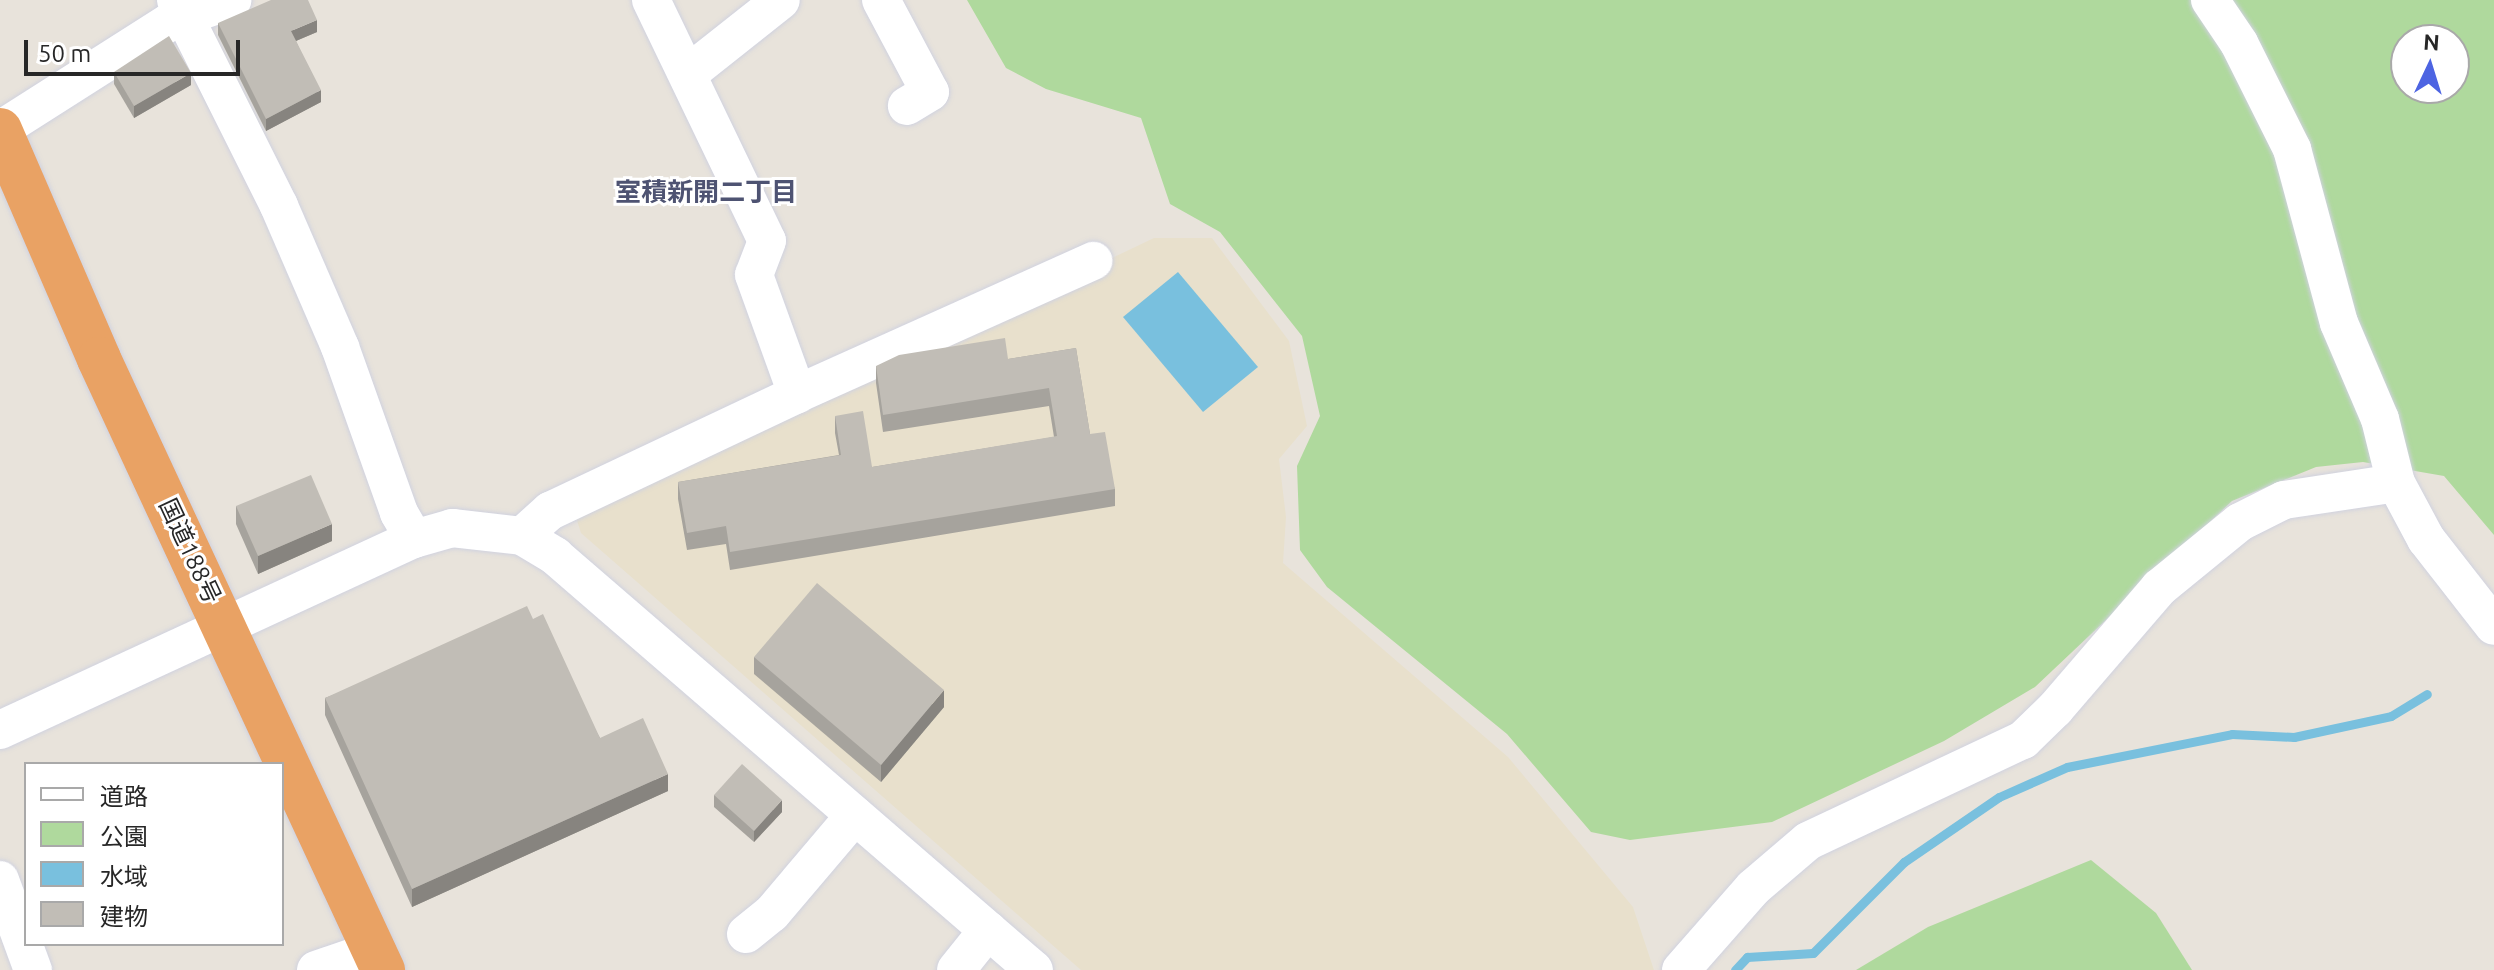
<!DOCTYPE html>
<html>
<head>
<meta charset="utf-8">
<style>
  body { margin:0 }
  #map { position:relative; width:2494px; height:970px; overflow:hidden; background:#e8e3db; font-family:Ubuntu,"Noto Sans JP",sans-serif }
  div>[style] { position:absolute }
  .education>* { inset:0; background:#e8e0cc }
  .green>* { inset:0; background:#afd99d }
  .water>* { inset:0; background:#79c0de }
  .stream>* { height:9px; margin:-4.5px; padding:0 4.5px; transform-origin:4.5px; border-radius:4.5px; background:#79c0de }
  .roads { filter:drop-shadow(0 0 2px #d0d2df) drop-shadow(0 0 2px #d0d2df) }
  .minor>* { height:38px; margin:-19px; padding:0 19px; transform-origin:19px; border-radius:19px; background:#fff }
  .highway>* { height:44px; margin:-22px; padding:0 22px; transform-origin:22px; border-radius:22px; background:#e9a264 }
  .wall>* { inset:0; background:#a6a39d }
  .shaded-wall>* { inset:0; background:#87847f }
  .building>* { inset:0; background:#c1bdb6 }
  span { translate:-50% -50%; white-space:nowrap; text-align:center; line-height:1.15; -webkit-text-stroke:6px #fff; paint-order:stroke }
  .street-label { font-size:24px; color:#272727 }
  .neighbourhood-label { font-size:26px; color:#4e5372; font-weight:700 }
  .legend { position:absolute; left:24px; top:762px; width:260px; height:184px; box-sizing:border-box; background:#fff; border:2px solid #a9a9a9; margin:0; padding:10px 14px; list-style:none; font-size:24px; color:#272727 }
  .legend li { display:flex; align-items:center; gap:16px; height:40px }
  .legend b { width:40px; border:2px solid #a9a9a9 }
  .north { position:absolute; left:2390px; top:24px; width:80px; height:80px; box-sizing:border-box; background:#fff; border:2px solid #a9a9a9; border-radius:50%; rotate:4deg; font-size:22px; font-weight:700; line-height:32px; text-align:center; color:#272727 }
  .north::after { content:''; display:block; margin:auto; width:28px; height:36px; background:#4d64e2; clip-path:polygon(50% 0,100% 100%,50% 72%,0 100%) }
  .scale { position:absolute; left:24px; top:40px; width:216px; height:36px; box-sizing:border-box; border:4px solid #272727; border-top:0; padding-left:10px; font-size:24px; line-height:28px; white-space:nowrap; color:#272727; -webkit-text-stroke:6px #fff; paint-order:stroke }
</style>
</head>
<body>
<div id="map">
  <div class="education">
    <i style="clip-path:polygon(1154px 238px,1212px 238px,1289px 341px,1307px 426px,1279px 459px,1286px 517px,1283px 563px,1508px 757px,1633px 907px,1654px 970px,1081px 970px,581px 533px,575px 514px)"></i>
  </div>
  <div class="green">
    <i style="clip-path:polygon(evenodd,967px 0,2494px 0,2494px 535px,2444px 476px,2363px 462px,2316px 467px,2232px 501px,2035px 687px,1944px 741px,1772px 822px,1630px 840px,1591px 832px,1507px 734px,1327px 587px,1300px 550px,1297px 466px,1320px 416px,1302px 336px,1220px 232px,1170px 204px,1141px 118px,1046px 89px,1006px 68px,967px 0,2406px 40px,2454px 40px,2454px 88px,2406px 88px,2406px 40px)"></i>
    <i style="clip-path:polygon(2091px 860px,2156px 913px,2192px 970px,1856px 970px,1928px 927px)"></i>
  </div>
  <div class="water">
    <i style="clip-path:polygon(1178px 272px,1258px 367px,1203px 412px,1123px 317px)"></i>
  </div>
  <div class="stream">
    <i style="left:1735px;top:970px;width:18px;rotate:-47deg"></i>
    <i style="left:1747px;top:957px;width:66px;rotate:-3.5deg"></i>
    <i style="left:1813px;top:953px;width:129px;rotate:-45deg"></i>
    <i style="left:1904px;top:862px;width:115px;rotate:-34.4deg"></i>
    <i style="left:1999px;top:797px;width:74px;rotate:-23.8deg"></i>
    <i style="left:2067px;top:767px;width:168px;rotate:-11.3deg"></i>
    <i style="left:2232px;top:734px;width:62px;rotate:2.8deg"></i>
    <i style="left:2294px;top:737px;width:99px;rotate:-12.2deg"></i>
    <i style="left:2391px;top:716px;width:42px;rotate:-31.4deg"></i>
  </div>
  <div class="roads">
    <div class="minor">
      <i style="left:176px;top:0;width:230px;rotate:63.4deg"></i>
      <i style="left:279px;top:206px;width:154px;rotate:66.6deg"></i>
      <i style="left:340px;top:347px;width:176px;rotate:70.4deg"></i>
      <i style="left:399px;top:513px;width:30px;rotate:60deg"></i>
      <i style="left:651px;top:0;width:267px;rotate:64.3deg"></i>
      <i style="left:767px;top:241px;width:36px;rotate:111deg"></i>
      <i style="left:754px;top:275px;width:127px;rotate:70.1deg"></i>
      <i style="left:881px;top:0;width:104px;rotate:62deg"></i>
      <i style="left:930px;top:92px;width:27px;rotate:149deg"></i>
      <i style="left:2210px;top:0;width:52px;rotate:56deg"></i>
      <i style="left:2239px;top:43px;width:119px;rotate:63.4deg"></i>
      <i style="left:2292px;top:149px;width:180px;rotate:74.9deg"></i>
      <i style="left:2339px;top:323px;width:104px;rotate:66.9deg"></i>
      <i style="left:2380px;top:419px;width:66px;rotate:76deg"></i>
      <i style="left:2396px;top:483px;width:64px;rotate:61.8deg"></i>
      <i style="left:2426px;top:539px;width:110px;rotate:52deg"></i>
      <i style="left:689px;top:73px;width:117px;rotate:-38.4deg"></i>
      <i style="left:0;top:130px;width:203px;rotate:-32.5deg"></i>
      <i style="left:171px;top:21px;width:65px;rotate:-19deg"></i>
      <i style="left:522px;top:536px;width:38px;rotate:-42deg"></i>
      <i style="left:550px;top:511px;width:273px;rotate:-25.3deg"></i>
      <i style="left:797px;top:394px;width:325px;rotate:-24.2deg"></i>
      <i style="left:0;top:730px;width:456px;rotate:-24.8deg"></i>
      <i style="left:414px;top:539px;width:40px;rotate:-16deg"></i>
      <i style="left:452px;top:528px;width:70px;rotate:6.5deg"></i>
      <i style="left:522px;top:536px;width:39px;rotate:31deg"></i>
      <i style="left:555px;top:556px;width:633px;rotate:40.84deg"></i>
      <i style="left:0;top:880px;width:96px;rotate:69.9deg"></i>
      <i style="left:746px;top:934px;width:33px;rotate:-39deg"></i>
      <i style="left:772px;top:913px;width:128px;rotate:-49.7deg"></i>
      <i style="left:316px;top:970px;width:61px;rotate:-19deg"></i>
      <i style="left:956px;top:970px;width:51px;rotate:-51.3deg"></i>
      <i style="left:1681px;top:970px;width:109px;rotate:-48.7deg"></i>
      <i style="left:1753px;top:888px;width:72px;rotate:-40.5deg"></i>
      <i style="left:1808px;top:841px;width:238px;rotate:-25.2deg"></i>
      <i style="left:2023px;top:740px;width:45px;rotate:-44.1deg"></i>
      <i style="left:2055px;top:709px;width:160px;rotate:-49.3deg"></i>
      <i style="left:2159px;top:588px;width:104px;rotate:-39.2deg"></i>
      <i style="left:2240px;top:522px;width:49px;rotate:-26.6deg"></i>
      <i style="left:2284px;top:500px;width:113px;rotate:-8.6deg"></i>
    </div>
    <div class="highway">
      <i style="left:0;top:130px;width:249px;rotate:66.6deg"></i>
      <i style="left:99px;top:359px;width:674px;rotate:65.07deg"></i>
    </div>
  </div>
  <div class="wall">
    <i style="clip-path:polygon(218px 23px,317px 32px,296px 41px,321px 102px,266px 131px,218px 35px)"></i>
    <i style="clip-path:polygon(114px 72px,191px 85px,134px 118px,114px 84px)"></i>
    <i style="clip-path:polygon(1076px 348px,1090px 434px,1115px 489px,1115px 506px,730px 570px,726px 544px,687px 550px,678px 499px,678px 482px,839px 455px,835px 433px,835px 416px,872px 467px,1054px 437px,1049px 406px,883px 432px,876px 383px,876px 366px,1008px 359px)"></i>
    <i style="clip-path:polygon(236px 506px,332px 541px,258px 574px,236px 524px)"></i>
    <i style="clip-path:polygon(533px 619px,600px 738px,668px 791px,412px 907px,325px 715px,325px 698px)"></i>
    <i style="clip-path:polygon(754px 657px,944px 707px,881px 782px,754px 674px)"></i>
    <i style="clip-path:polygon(714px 795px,782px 812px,754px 842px,714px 807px)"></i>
  </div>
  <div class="shaded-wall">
    <i style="clip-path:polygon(317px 20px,317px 32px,291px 43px,291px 31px)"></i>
    <i style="clip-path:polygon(191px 73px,191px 85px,134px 118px,134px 106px)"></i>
    <i style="clip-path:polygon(321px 90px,321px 102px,266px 131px,266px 119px)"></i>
    <i style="clip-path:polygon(332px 524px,332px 541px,258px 574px,258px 556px)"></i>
    <i style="clip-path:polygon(944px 690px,944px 707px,881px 782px,881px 765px)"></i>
    <i style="clip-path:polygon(668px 774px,668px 791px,412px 907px,412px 889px)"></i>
    <i style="clip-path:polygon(782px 800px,782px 812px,754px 842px,754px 831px)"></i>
  </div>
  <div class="building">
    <i style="clip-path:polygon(271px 0,308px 0,317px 20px,291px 31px,321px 90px,266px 119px,218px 23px)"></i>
    <i style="clip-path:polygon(169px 36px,191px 73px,134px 106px,114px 72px)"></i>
    <i style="clip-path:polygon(1005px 338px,1008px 359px,1076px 348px,1090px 434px,1105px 432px,1115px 489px,730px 552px,726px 526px,687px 533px,678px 482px,841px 455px,835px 416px,863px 411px,872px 467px,1057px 436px,1049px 388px,883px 415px,876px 366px,899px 355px)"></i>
    <i style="clip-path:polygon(311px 475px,332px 524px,258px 556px,236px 506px)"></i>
    <i style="clip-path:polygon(817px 583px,944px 690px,881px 765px,754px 657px)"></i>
    <i style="clip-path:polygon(527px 606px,533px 619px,543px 614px,600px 738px,643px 718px,668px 774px,412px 889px,325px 698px)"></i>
    <i style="clip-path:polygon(742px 764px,782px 800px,754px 831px,714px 795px)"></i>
  </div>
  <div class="street-label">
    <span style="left:190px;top:551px;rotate:65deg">国道188号</span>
  </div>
  <div class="neighbourhood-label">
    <span style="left:706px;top:192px">室積新開二丁目</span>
  </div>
  <ul class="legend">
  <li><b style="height:10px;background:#fff"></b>道路</li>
  <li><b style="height:22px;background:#afd99d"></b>公園</li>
  <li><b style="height:22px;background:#79c0de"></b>水域</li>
  <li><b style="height:22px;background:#c1bdb6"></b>建物</li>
  </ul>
  <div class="north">N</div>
  <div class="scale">50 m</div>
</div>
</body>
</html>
